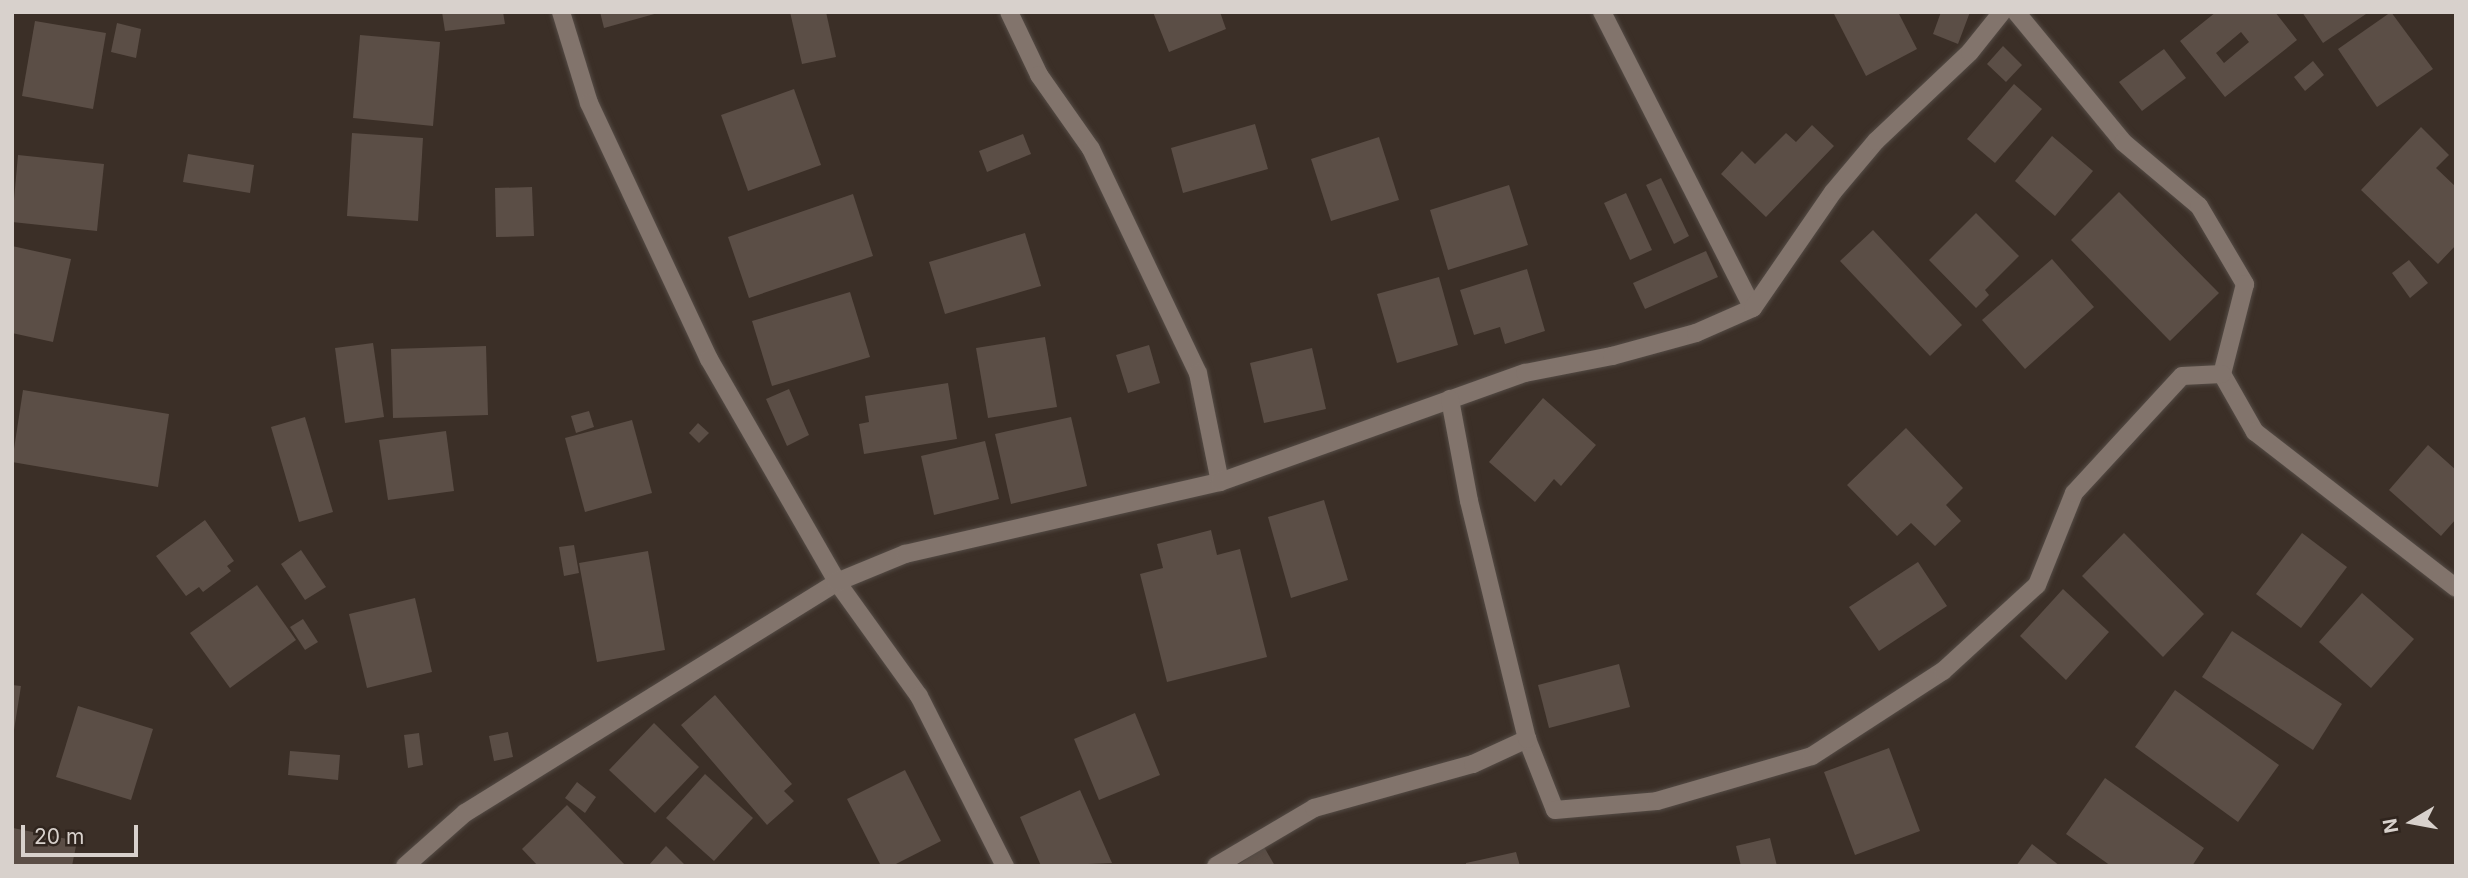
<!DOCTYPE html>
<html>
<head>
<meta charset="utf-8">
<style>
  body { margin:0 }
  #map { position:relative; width:2468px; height:878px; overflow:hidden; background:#3b2f27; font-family:Inter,sans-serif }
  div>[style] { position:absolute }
  .building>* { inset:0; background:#5b4e46 }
  .roads { filter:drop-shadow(0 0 2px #544b45) drop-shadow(0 0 2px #544b45) }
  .minor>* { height:18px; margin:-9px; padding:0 9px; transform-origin:9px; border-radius:9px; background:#82746c }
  span { translate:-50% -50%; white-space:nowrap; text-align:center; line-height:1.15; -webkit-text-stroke:5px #30251e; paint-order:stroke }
  .frame { position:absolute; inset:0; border:14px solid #d8d1cc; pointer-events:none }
  .north { position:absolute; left:2377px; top:787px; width:70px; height:70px; -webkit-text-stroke:5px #30251e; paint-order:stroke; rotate:260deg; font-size:19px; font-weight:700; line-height:28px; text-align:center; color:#d8d1cc }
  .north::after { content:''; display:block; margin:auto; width:24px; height:32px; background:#d8d1cc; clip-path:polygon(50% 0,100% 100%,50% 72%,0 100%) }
  .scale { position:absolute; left:21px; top:825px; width:117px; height:32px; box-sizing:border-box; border:4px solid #d8d1cc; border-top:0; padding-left:9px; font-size:21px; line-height:24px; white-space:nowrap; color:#d8d1cc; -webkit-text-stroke:5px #30251e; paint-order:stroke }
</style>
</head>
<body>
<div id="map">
  <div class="building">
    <i style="clip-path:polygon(442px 12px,503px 12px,505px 24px,445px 31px)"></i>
    <i style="clip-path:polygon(600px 12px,658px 12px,658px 13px,604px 28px)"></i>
    <i style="clip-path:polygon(790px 12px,826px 12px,836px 57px,802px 64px)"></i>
    <i style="clip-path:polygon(1153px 12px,1220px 12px,1226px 29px,1169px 52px)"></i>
    <i style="clip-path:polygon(1833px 12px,1898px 12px,1917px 49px,1866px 76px)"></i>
    <i style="clip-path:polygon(1941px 12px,1970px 12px,1958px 44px,1933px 34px)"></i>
    <i style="clip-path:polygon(evenodd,2216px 12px,2275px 12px,2297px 40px,2225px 97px,2180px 41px,2216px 12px,2241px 32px,2249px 42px,2224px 63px,2216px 53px,2241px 32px)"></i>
    <i style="clip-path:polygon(2302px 12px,2365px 12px,2366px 14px,2323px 43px)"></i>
    <i style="clip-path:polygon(2391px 12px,2433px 69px,2377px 107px,2338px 49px)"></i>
    <i style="clip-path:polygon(35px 21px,106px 33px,93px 109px,22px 96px)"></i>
    <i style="clip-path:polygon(117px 23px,141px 29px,136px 58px,111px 52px)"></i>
    <i style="clip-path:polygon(360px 35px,440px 42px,433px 126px,353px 118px)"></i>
    <i style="clip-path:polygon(2003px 46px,2022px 65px,2006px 82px,1987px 64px)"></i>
    <i style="clip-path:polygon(2164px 49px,2186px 78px,2142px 111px,2119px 82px)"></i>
    <i style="clip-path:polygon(2313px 61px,2324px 75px,2305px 91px,2294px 77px)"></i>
    <i style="clip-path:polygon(2014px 84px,2042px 109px,1995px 163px,1967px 139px)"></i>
    <i style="clip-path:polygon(794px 89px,821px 165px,748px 191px,721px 115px)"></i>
    <i style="clip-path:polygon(1255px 124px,1268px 169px,1183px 193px,1171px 148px)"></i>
    <i style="clip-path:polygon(1812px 125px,1834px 146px,1766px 217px,1721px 174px,1742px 151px,1755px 164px,1786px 133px,1796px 142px)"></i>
    <i style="clip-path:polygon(2421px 127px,2449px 155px,2436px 168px,2456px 187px,2456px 245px,2438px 264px,2361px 190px)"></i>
    <i style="clip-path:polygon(352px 133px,423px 138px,418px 221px,347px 216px)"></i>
    <i style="clip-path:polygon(1023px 134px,1031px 154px,987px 172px,979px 151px)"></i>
    <i style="clip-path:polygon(2052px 136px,2093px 171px,2055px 216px,2015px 181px)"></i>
    <i style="clip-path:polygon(1379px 137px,1399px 200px,1331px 221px,1311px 159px)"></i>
    <i style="clip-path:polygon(188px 154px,254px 165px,250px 193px,183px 182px)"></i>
    <i style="clip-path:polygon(18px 155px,104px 164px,97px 231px,12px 222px)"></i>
    <i style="clip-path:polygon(1661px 178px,1689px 236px,1674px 244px,1646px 185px)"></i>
    <i style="clip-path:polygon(1509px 185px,1528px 245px,1448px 270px,1430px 210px)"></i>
    <i style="clip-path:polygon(532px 187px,534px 236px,496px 237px,495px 188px)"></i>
    <i style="clip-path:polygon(2119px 192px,2219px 293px,2170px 341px,2071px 240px)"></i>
    <i style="clip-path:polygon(1626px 193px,1652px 250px,1630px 260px,1604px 203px)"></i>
    <i style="clip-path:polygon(853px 194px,873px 256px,749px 298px,728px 237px)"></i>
    <i style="clip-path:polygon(1976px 213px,2019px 256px,1985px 290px,1989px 295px,1976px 308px,1929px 260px)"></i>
    <i style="clip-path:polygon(1873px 230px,1962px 325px,1930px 356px,1840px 261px)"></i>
    <i style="clip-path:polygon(1025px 233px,1041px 286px,945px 314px,929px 262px)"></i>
    <i style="clip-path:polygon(12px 246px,71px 259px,53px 342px,12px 333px)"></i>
    <i style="clip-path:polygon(1706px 251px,1718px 277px,1645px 309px,1633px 283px)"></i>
    <i style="clip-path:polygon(2052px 259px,2094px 307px,2025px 369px,1982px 320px)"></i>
    <i style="clip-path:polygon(2409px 260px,2428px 283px,2410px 298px,2392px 273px)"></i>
    <i style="clip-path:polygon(1527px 269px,1545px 331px,1505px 344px,1500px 327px,1474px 335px,1460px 290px)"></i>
    <i style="clip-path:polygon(1439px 277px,1458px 345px,1397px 363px,1377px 294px)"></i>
    <i style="clip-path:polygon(850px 292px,870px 357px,772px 386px,752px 321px)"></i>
    <i style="clip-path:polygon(1045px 337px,1057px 407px,988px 418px,976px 348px)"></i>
    <i style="clip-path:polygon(373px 343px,384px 417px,345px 423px,335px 348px)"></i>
    <i style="clip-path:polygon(1149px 345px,1160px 383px,1128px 393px,1116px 355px)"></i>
    <i style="clip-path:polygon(486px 346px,488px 415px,393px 418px,391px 349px)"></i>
    <i style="clip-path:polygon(1312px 348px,1326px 409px,1264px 423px,1250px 363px)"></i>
    <i style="clip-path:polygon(948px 383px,957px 439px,864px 454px,859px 424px,869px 422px,865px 396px)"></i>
    <i style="clip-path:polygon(789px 389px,809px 435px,787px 446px,766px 399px)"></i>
    <i style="clip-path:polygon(23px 390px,169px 414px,158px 487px,12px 462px)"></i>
    <i style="clip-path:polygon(1543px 398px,1596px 445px,1561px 486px,1554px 479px,1535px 502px,1489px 462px)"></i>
    <i style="clip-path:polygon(589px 411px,594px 427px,576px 433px,571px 416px)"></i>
    <i style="clip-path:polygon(305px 417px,333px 512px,299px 522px,271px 427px)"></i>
    <i style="clip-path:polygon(1071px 417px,1087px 486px,1011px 504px,995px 434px)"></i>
    <i style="clip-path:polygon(632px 420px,652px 493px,585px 512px,565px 438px)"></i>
    <i style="clip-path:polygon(698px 423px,709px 433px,699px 443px,689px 433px)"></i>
    <i style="clip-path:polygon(1906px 428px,1963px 488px,1946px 505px,1961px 521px,1935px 546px,1911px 523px,1897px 536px,1847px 485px)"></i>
    <i style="clip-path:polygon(446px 431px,454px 491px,388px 500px,379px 440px)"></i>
    <i style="clip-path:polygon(985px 441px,999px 499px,934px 515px,921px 456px)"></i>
    <i style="clip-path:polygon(2428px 445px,2456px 470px,2456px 519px,2441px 536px,2389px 490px)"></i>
    <i style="clip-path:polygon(1324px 500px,1348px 580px,1291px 598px,1268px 517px)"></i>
    <i style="clip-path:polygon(205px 520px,234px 561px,227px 566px,231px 571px,203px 592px,199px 587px,186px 596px,156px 556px)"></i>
    <i style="clip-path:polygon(1211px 530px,1217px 555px,1240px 549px,1267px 657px,1167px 682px,1140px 574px,1163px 568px,1157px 544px)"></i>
    <i style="clip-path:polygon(2124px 533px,2204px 614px,2163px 657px,2082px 576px)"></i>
    <i style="clip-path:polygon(2302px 533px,2347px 567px,2301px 628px,2256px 594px)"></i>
    <i style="clip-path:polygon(574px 545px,579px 573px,564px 576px,559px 547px)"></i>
    <i style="clip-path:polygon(301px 550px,326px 587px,305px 600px,281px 564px)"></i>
    <i style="clip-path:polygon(648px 551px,665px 650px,597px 662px,579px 563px)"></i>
    <i style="clip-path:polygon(1918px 562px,1947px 606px,1879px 651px,1849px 607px)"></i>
    <i style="clip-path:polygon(257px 585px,296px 640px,230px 688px,190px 633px)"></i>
    <i style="clip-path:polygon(2063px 589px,2109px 632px,2066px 680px,2020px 636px)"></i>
    <i style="clip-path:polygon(2362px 593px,2414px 639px,2371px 688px,2319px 642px)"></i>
    <i style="clip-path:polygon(415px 598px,432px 672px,367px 688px,349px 614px)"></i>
    <i style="clip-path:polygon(303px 619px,318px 642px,305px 650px,290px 627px)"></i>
    <i style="clip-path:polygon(2232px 631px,2342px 704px,2313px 750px,2202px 677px)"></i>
    <i style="clip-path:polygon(1619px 664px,1630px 707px,1549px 728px,1538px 685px)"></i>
    <i style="clip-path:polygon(12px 685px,21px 686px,14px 730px,12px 730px)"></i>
    <i style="clip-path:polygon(2175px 690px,2279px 765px,2238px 822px,2135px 747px)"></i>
    <i style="clip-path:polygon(715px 695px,792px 784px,784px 791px,794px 801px,767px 825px,681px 725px)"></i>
    <i style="clip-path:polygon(78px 706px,153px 729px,131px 800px,56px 777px)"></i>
    <i style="clip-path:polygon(1135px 713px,1160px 775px,1099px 800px,1074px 739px)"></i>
    <i style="clip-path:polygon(654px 723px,699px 767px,655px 813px,609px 770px)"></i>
    <i style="clip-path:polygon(508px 732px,513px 757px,494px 761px,489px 736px)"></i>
    <i style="clip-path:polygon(419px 733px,423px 765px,408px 768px,404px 735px)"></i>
    <i style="clip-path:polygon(1889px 748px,1920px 831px,1855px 855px,1824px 772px)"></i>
    <i style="clip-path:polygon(290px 751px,340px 755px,338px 780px,288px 775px)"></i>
    <i style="clip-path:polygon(905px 770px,941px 841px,892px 866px,881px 866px,847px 799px)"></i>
    <i style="clip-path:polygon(705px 774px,753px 818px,714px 861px,666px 818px)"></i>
    <i style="clip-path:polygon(2105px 778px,2204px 848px,2192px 866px,2111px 866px,2066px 834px)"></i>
    <i style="clip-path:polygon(577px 782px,596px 797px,585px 813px,565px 798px)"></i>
    <i style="clip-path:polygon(1080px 790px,1112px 863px,1041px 866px,1020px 817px)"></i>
    <i style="clip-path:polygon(567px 805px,626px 866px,538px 866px,522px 849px)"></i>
    <i style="clip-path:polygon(13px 828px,77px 841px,72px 866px,12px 866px)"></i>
    <i style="clip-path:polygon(1770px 838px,1777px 866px,1741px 866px,1736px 846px)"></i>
    <i style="clip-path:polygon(2032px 844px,2060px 866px,2016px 866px)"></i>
    <i style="clip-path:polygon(666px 846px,686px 866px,648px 866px)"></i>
    <i style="clip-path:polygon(1264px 847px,1275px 866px,1236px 866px)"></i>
    <i style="clip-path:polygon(1516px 852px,1520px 866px,1466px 866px,1466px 863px)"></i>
  </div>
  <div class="roads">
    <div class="minor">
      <i style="left:561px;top:12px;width:95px;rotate:72.9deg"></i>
      <i style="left:589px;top:103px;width:283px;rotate:64.9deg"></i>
      <i style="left:709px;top:359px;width:257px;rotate:60.1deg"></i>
      <i style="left:837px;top:582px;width:140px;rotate:54.3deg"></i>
      <i style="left:919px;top:696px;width:191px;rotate:63.2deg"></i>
      <i style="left:1009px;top:12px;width:70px;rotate:64.5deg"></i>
      <i style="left:1039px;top:75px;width:90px;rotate:54.9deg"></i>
      <i style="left:1091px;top:149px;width:248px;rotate:64.5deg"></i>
      <i style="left:1198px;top:373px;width:111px;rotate:78.6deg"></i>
      <i style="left:1602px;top:12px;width:332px;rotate:63deg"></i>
      <i style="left:2016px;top:12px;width:168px;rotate:50.5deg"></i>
      <i style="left:2123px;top:142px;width:99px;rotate:40.1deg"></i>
      <i style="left:2199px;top:206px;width:91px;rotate:59.5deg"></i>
      <i style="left:2245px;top:284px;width:93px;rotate:104.3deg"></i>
      <i style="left:2222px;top:374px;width:67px;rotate:60.4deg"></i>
      <i style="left:2255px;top:432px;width:254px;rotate:37.8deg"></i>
      <i style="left:1527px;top:739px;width:76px;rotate:68.5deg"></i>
      <i style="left:1555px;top:810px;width:102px;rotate:-5deg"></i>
      <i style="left:1657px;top:801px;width:161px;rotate:-16.2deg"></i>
      <i style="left:1812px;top:756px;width:156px;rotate:-33deg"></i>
      <i style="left:1943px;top:671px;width:127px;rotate:-42.5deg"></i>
      <i style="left:2037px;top:585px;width:99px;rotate:-68.1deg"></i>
      <i style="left:2074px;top:493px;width:159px;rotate:-47.3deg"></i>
      <i style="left:2182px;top:376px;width:40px;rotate:-2.9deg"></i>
      <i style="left:405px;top:866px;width:80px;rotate:-41.5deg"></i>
      <i style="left:465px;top:813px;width:438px;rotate:-31.8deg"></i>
      <i style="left:837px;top:582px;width:74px;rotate:-22.4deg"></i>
      <i style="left:905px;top:554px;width:323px;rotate:-12.9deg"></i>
      <i style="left:1220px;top:482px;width:324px;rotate:-19.7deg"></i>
      <i style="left:1525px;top:373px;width:89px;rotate:-11.1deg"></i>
      <i style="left:1612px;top:356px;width:87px;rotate:-15.3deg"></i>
      <i style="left:1696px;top:333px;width:62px;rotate:-23.7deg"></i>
      <i style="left:1753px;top:308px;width:141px;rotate:-55.4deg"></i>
      <i style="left:1833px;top:192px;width:67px;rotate:-49.9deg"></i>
      <i style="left:1876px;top:141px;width:129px;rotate:-43.4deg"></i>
      <i style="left:1970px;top:52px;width:51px;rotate:-51.3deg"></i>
      <i style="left:1216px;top:866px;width:114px;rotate:-30.6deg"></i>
      <i style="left:1314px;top:808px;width:165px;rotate:-15.5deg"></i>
      <i style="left:1473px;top:764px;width:60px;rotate:-24.8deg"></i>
      <i style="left:1527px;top:739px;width:245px;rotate:-103.7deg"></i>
      <i style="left:1469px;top:501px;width:104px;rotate:-100.6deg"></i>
    </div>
  </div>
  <div class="frame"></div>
  <div class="north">N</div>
  <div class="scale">20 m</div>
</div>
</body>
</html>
